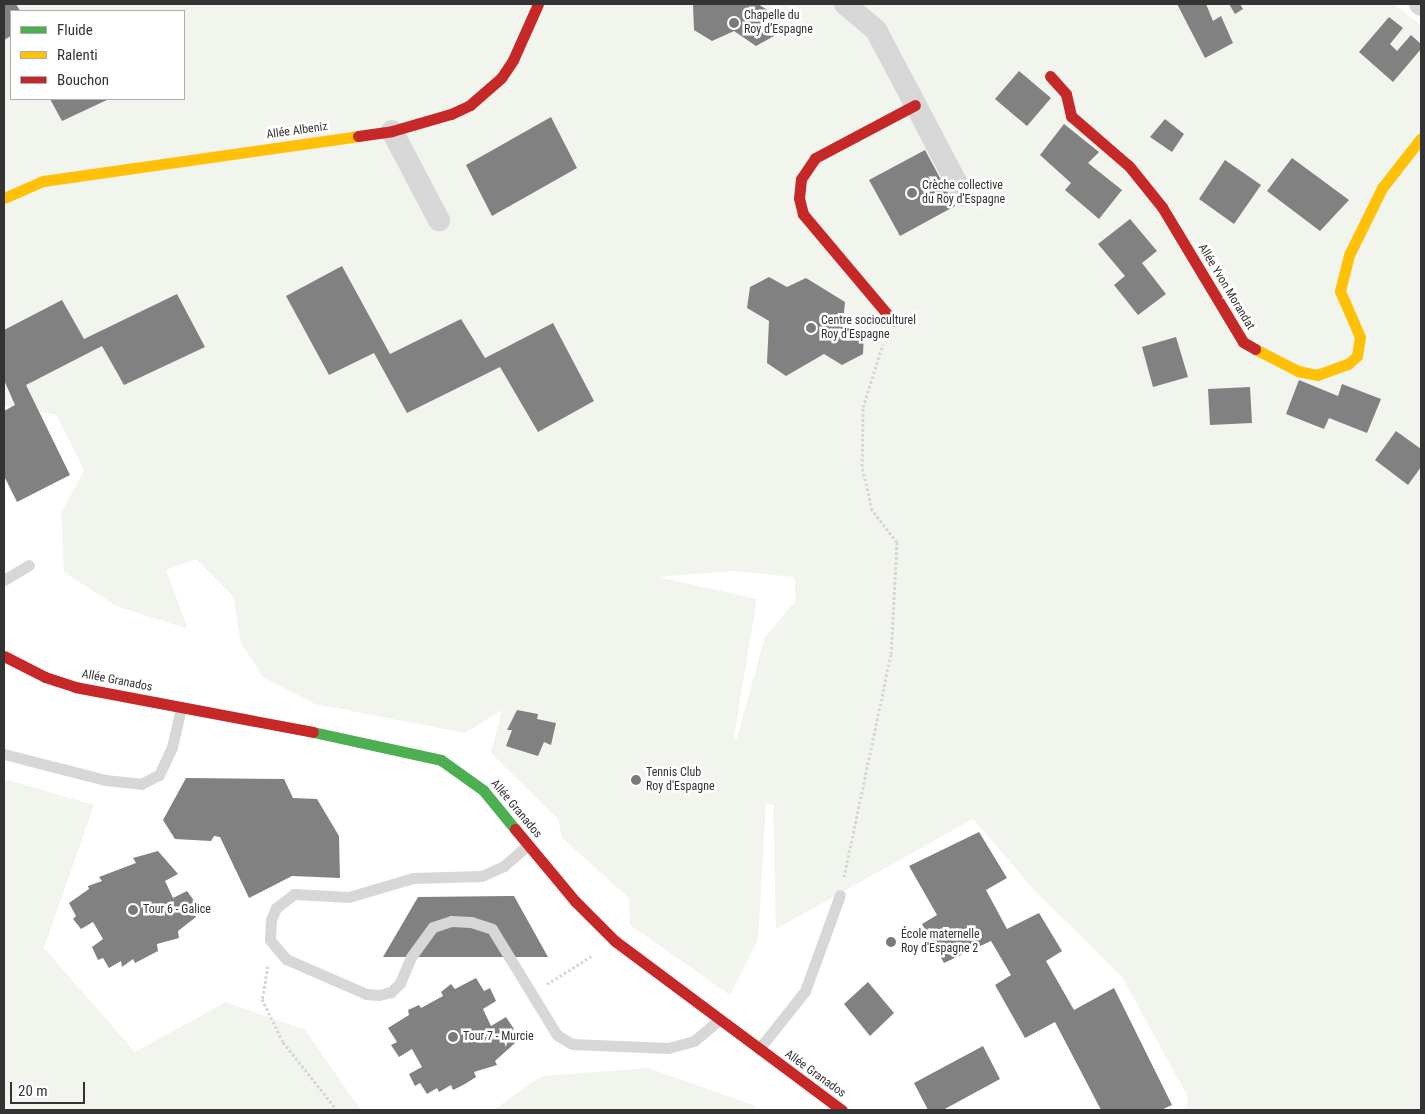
<!DOCTYPE html>
<html>
<head>
<meta charset="utf-8">
<style>
  body { margin:0 }
  #map { position:relative; width:1425px; height:1114px; overflow:hidden; background:#fff; font-family:"Roboto Condensed",sans-serif }
  div>[style] { position:absolute }
  .green>* { inset:0; background:#f1f5ed }
  .building>* { inset:0; background:#818181 }
  .path>* { height:3px; margin-top:-1.5px; transform-origin:0; background:repeating-linear-gradient(90deg,#d6d6d6 0 2.5px,transparent 0 5px) }
  .lane>* { height:11px; margin:-5.5px; padding:0 5.5px; transform-origin:5.5px; border-radius:5.5px; background:#d7d7d7 }
  .street>* { height:22px; margin:-11px; padding:0 11px; transform-origin:11px; border-radius:11px; background:#d7d7d7 }
  .fast>* { height:11px; margin:-5.5px; padding:0 5.5px; transform-origin:5.5px; border-radius:5.5px; background:#4caf50 }
  .slow>* { height:11px; margin:-5.5px; padding:0 5.5px; transform-origin:5.5px; border-radius:5.5px; background:#ffc107 }
  .jam>* { height:11px; margin:-5.5px; padding:0 5.5px; transform-origin:5.5px; border-radius:5.5px; background:#c62828 }
  .dots>* { width:14px; height:14px; translate:-50% -50%; box-sizing:border-box; border:2px solid #fff; border-radius:50% }
  span { translate:-50% -50%; white-space:nowrap; text-align:center; line-height:1.15; -webkit-text-stroke:5px #fff; paint-order:stroke }
  .poi-label { font-size:12px; color:#333 }
  .left { translate:0 -50%; text-align:left }
  .street-label { font-size:12px; color:#333 }
  .frame { position:absolute; inset:0; border:5px solid #333; pointer-events:none }
  .legend { position:absolute; left:10px; top:10px; width:175px; height:90px; box-sizing:border-box; background:#fff; border:1px solid #adadad; margin:0; padding:6px 9px; list-style:none; font-size:15px; color:#333 }
  .legend li { display:flex; align-items:center; gap:10px; height:25px }
  .legend b { width:25px; border:1px solid #adadad }
  .scale { position:absolute; left:10px; top:1082px; width:75px; height:22px; box-sizing:border-box; border:2px solid #333; border-top:0; padding-left:6px; font-size:15px; line-height:18px; white-space:nowrap; color:#333; -webkit-text-stroke:4px #fff; paint-order:stroke }
</style>
</head>
<body>
<div id="map">
  <div class="green">
    <i style="clip-path:polygon(evenodd,4px 4px,1393px 4px,1421px 25px,1421px 1110px,1186px 1110px,1188px 1097px,1122px 977px,1037px 893px,973px 819px,776px 929px,773px 805px,766px 804px,758px 940px,730px 995px,630px 925px,629px 898px,562px 838px,558px 819px,491px 753px,502px 710px,465px 733px,315px 704px,263px 677px,241px 643px,233px 597px,196px 559px,166px 570px,188px 629px,116px 606px,64px 572px,61px 514px,84px 470px,56px 415px,4px 405px,4px 4px,11px 11px,184px 11px,184px 99px,11px 99px,11px 11px,4px 4px,733px 571px,794px 577px,796px 600px,765px 637px,736px 741px,734px 737px,757px 599px,658px 577px,733px 571px)"></i>
    <i style="clip-path:polygon(4px 779px,94px 805px,44px 948px,135px 1052px,226px 1002px,305px 1030px,361px 1110px,4px 1110px)"></i>
    <i style="clip-path:polygon(648px 1068px,756px 1106px,754px 1110px,493px 1110px,542px 1076px)"></i>
  </div>
  <div class="building">
    <i style="clip-path:polygon(4px 4px,16px 4px,20px 11px,11px 11px,11px 36px,4px 40px)"></i>
    <i style="clip-path:polygon(698px 4px,758px 4px,775px 15px,774px 36px,756px 46px,734px 31px,712px 41px,694px 30px,693px 5px)"></i>
    <i style="clip-path:polygon(1177px 4px,1206px 4px,1213px 21px,1221px 16px,1233px 43px,1205px 58px)"></i>
    <i style="clip-path:polygon(1229px 4px,1240px 4px,1243px 9px,1235px 14px)"></i>
    <i style="clip-path:polygon(1389px 17px,1403px 28px,1390px 44px,1397px 51px,1411px 35px,1421px 44px,1421px 49px,1393px 82px,1359px 52px)"></i>
    <i style="clip-path:polygon(1019px 71px,1051px 98px,1027px 126px,995px 99px)"></i>
    <i style="clip-path:polygon(50px 99px,109px 99px,62px 121px)"></i>
    <i style="clip-path:polygon(551px 117px,577px 168px,492px 216px,466px 165px)"></i>
    <i style="clip-path:polygon(1165px 119px,1184px 134px,1172px 152px,1150px 137px)"></i>
    <i style="clip-path:polygon(1064px 124px,1099px 152px,1088px 163px,1122px 190px,1099px 219px,1065px 190px,1071px 183px,1040px 155px)"></i>
    <i style="clip-path:polygon(925px 150px,955px 206px,900px 236px,869px 180px)"></i>
    <i style="clip-path:polygon(1292px 158px,1349px 200px,1320px 231px,1267px 191px)"></i>
    <i style="clip-path:polygon(1225px 160px,1261px 185px,1234px 224px,1199px 199px)"></i>
    <i style="clip-path:polygon(1130px 219px,1157px 251px,1142px 263px,1166px 294px,1138px 315px,1114px 285px,1125px 276px,1098px 244px)"></i>
    <i style="clip-path:polygon(342px 266px,390px 354px,461px 319px,485px 358px,553px 323px,594px 401px,538px 432px,500px 367px,407px 413px,374px 353px,329px 375px,286px 296px)"></i>
    <i style="clip-path:polygon(769px 277px,787px 287px,806px 278px,845px 302px,843px 322px,864px 333px,863px 354px,842px 365px,824px 354px,786px 376px,767px 363px,769px 321px,747px 308px,750px 287px)"></i>
    <i style="clip-path:polygon(177px 294px,205px 347px,124px 385px,102px 346px,26px 385px,70px 475px,17px 502px,4px 476px,4px 411px,15px 405px,4px 380px,4px 330px,62px 300px,84px 339px)"></i>
    <i style="clip-path:polygon(1176px 337px,1188px 377px,1153px 387px,1142px 347px)"></i>
    <i style="clip-path:polygon(1299px 380px,1338px 396px,1342px 384px,1381px 399px,1367px 433px,1329px 418px,1324px 429px,1286px 414px)"></i>
    <i style="clip-path:polygon(1250px 387px,1252px 423px,1210px 425px,1208px 389px)"></i>
    <i style="clip-path:polygon(1396px 431px,1421px 449px,1421px 467px,1408px 485px,1375px 460px)"></i>
    <i style="clip-path:polygon(517px 710px,538px 714px,537px 719px,556px 723px,551px 745px,544px 742px,538px 756px,506px 746px,512px 730px,507px 730px)"></i>
    <i style="clip-path:polygon(186px 778px,284px 779px,293px 798px,317px 799px,339px 836px,340px 878px,292px 876px,249px 898px,220px 837px,214px 836px,211px 841px,175px 839px,163px 820px)"></i>
    <i style="clip-path:polygon(979px 832px,1007px 878px,986px 890px,1007px 929px,1039px 913px,1062px 951px,1046px 961px,1074px 1010px,1114px 988px,1172px 1105px,1161px 1110px,1101px 1110px,1055px 1022px,1025px 1038px,995px 985px,1011px 975px,991px 941px,944px 963px,922px 924px,937px 915px,909px 866px)"></i>
    <i style="clip-path:polygon(158px 851px,178px 874px,165px 881px,173px 898px,187px 891px,195px 902px,191px 904px,196px 917px,178px 931px,179px 938px,157px 944px,158px 951px,135px 963px,133px 959px,122px 967px,121px 961px,109px 968px,103px 958px,98px 960px,92px 947px,103px 939px,93px 922px,81px 929px,73px 919px,76px 916px,69px 903px,89px 889px,88px 886px,102px 881px,99px 877px,136px 863px,133px 858px)"></i>
    <i style="clip-path:polygon(514px 896px,548px 957px,383px 957px,418px 897px)"></i>
    <i style="clip-path:polygon(476px 978px,484px 991px,490px 988px,496px 1001px,483px 1009px,491px 1026px,506px 1017px,514px 1029px,509px 1033px,515px 1043px,495px 1061px,497px 1065px,474px 1072px,476px 1077px,465px 1084px,453px 1090px,451px 1085px,439px 1092px,437px 1088px,427px 1094px,420px 1083px,415px 1086px,409px 1074px,422px 1067px,412px 1049px,399px 1057px,391px 1045px,397px 1042px,388px 1028px,409px 1015px,408px 1010px,419px 1005px,421px 1008px,443px 996px,441px 992px,451px 984px,455px 989px)"></i>
    <i style="clip-path:polygon(868px 982px,894px 1013px,870px 1036px,844px 1004px)"></i>
    <i style="clip-path:polygon(983px 1046px,1000px 1079px,943px 1110px,928px 1110px,914px 1083px)"></i>
  </div>
  <div class="path">
    <i style="left:844px;top:877px;width:228px;rotate:-78.1deg"></i>
    <i style="left:891px;top:654px;width:112px;rotate:-86.9deg"></i>
    <i style="left:897px;top:542px;width:41px;rotate:-128deg"></i>
    <i style="left:872px;top:510px;width:45px;rotate:-102.8deg"></i>
    <i style="left:862px;top:466px;width:59px;rotate:-89deg"></i>
    <i style="left:863px;top:407px;width:66px;rotate:-72.4deg"></i>
    <i style="left:268px;top:966px;width:34px;rotate:100deg"></i>
    <i style="left:262px;top:999px;width:48px;rotate:64deg"></i>
    <i style="left:283px;top:1042px;width:87px;rotate:51.5deg"></i>
    <i style="left:547px;top:984px;width:54px;rotate:-32.2deg"></i>
  </div>
  <div class="lane">
    <i style="left:4px;top:580px;width:29px;rotate:-31deg"></i>
    <i style="left:4px;top:754px;width:104px;rotate:14.4deg"></i>
    <i style="left:105px;top:780px;width:36px;rotate:6deg"></i>
    <i style="left:141px;top:784px;width:20px;rotate:-27deg"></i>
    <i style="left:159px;top:775px;width:31px;rotate:-65deg"></i>
    <i style="left:172px;top:747px;width:39px;rotate:-77deg"></i>
    <i style="left:528px;top:845px;width:32px;rotate:139deg"></i>
    <i style="left:504px;top:866px;width:24px;rotate:156deg"></i>
    <i style="left:482px;top:876px;width:69px;rotate:178.3deg"></i>
    <i style="left:413px;top:878px;width:67px;rotate:163.5deg"></i>
    <i style="left:349px;top:897px;width:55px;rotate:-176.9deg"></i>
    <i style="left:294px;top:894px;width:23px;rotate:142deg"></i>
    <i style="left:276px;top:908px;width:13px;rotate:113deg"></i>
    <i style="left:271px;top:920px;width:20px;rotate:93deg"></i>
    <i style="left:270px;top:940px;width:25px;rotate:50deg"></i>
    <i style="left:286px;top:959px;width:87px;rotate:23.6deg"></i>
    <i style="left:366px;top:994px;width:13px;rotate:4deg"></i>
    <i style="left:379px;top:995px;width:12px;rotate:-14deg"></i>
    <i style="left:391px;top:992px;width:13px;rotate:-45deg"></i>
    <i style="left:400px;top:983px;width:28px;rotate:-67deg"></i>
    <i style="left:411px;top:957px;width:37px;rotate:-54deg"></i>
    <i style="left:433px;top:927px;width:19px;rotate:-18deg"></i>
    <i style="left:451px;top:921px;width:20px;rotate:3deg"></i>
    <i style="left:471px;top:922px;width:22px;rotate:18deg"></i>
    <i style="left:492px;top:929px;width:124px;rotate:58.5deg"></i>
    <i style="left:557px;top:1035px;width:17px;rotate:31deg"></i>
    <i style="left:572px;top:1044px;width:96px;rotate:2.4deg"></i>
    <i style="left:668px;top:1048px;width:27px;rotate:-15deg"></i>
    <i style="left:694px;top:1041px;width:33px;rotate:-40deg"></i>
    <i style="left:759px;top:1049px;width:74px;rotate:-51.6deg"></i>
    <i style="left:805px;top:991px;width:102px;rotate:-70deg"></i>
  </div>
  <div class="street">
    <i style="left:845px;top:4px;width:40px;rotate:40deg"></i>
    <i style="left:876px;top:30px;width:187px;rotate:62.2deg"></i>
    <i style="left:1420px;top:4px;width:1px;rotate:45deg"></i>
    <i style="left:392px;top:131px;width:101px;rotate:62.2deg"></i>
  </div>
  <div class="fast">
    <i style="left:313px;top:732px;width:131px;rotate:12.3deg"></i>
    <i style="left:441px;top:760px;width:52px;rotate:35.5deg"></i>
    <i style="left:483px;top:790px;width:50px;rotate:50.6deg"></i>
  </div>
  <div class="slow">
    <i style="left:4px;top:198px;width:43px;rotate:-23.6deg"></i>
    <i style="left:43px;top:181px;width:318px;rotate:-8.1deg"></i>
    <i style="left:1255px;top:349px;width:48px;rotate:27.1deg"></i>
    <i style="left:1298px;top:371px;width:19px;rotate:12deg"></i>
    <i style="left:1317px;top:375px;width:33px;rotate:-20deg"></i>
    <i style="left:1348px;top:364px;width:12px;rotate:-42deg"></i>
    <i style="left:1357px;top:356px;width:19px;rotate:-81deg"></i>
    <i style="left:1360px;top:337px;width:50px;rotate:-113.5deg"></i>
    <i style="left:1340px;top:291px;width:37px;rotate:-76deg"></i>
    <i style="left:1349px;top:255px;width:75px;rotate:-63.8deg"></i>
    <i style="left:1382px;top:188px;width:63px;rotate:-52deg"></i>
  </div>
  <div class="jam">
    <i style="left:1050px;top:76px;width:24px;rotate:48deg"></i>
    <i style="left:1066px;top:94px;width:23px;rotate:77deg"></i>
    <i style="left:1071px;top:116px;width:77px;rotate:40.8deg"></i>
    <i style="left:1129px;top:166px;width:53px;rotate:51.2deg"></i>
    <i style="left:1162px;top:207px;width:157px;rotate:59deg"></i>
    <i style="left:1243px;top:342px;width:14px;rotate:30deg"></i>
    <i style="left:358px;top:136px;width:34px;rotate:-8deg"></i>
    <i style="left:392px;top:131px;width:61px;rotate:-16.1deg"></i>
    <i style="left:451px;top:114px;width:21px;rotate:-25deg"></i>
    <i style="left:470px;top:105px;width:41px;rotate:-41.1deg"></i>
    <i style="left:501px;top:78px;width:22px;rotate:-56deg"></i>
    <i style="left:513px;top:60px;width:61px;rotate:-65.9deg"></i>
    <i style="left:893px;top:321px;width:140px;rotate:-130.1deg"></i>
    <i style="left:803px;top:214px;width:16px;rotate:-104deg"></i>
    <i style="left:799px;top:198px;width:19px;rotate:-84deg"></i>
    <i style="left:801px;top:179px;width:25px;rotate:-56deg"></i>
    <i style="left:815px;top:158px;width:113px;rotate:-27.9deg"></i>
    <i style="left:4px;top:656px;width:46px;rotate:27.1deg"></i>
    <i style="left:45px;top:677px;width:32px;rotate:18deg"></i>
    <i style="left:75px;top:687px;width:242px;rotate:10.7deg"></i>
    <i style="left:515px;top:829px;width:94px;rotate:50.2deg"></i>
    <i style="left:575px;top:901px;width:57px;rotate:45deg"></i>
    <i style="left:615px;top:941px;width:283px;rotate:36.7deg"></i>
  </div>
  <div class="dots">
    <i style="left:734px;top:23px;background:#7a7a7a"></i>
    <i style="left:912px;top:193px;background:#7a7a7a"></i>
    <i style="left:811px;top:328px;background:#7a7a7a"></i>
    <i style="left:636px;top:780px;background:#7a7a7a"></i>
    <i style="left:133px;top:910px;background:#7a7a7a"></i>
    <i style="left:891px;top:942px;background:#7a7a7a"></i>
    <i style="left:453px;top:1037px;background:#7a7a7a"></i>
  </div>
  <div class="poi-label">
    <span class="left" style="left:744px;top:23px">Chapelle du<br>Roy d’Espagne</span>
    <span class="left" style="left:922px;top:193px">Crèche collective<br>du Roy d'Espagne</span>
    <span class="left" style="left:821px;top:328px">Centre socioculturel<br>Roy d'Espagne</span>
    <span class="left" style="left:646px;top:780px">Tennis Club<br>Roy d'Espagne</span>
    <span class="left" style="left:143px;top:910px">Tour 6 - Galice</span>
    <span class="left" style="left:901px;top:942px">École maternelle<br>Roy d'Espagne 2</span>
    <span class="left" style="left:463px;top:1037px">Tour 7 - Murcie</span>
  </div>
  <div class="street-label">
    <span style="left:297px;top:131px;rotate:-8deg">Allée Albeniz</span>
    <span style="left:1226px;top:287px;rotate:59deg">Allée Yvon Morandat</span>
    <span style="left:117px;top:681px;rotate:11deg">Allée Granados</span>
    <span style="left:516px;top:809px;rotate:50deg">Allée Granados</span>
    <span style="left:815px;top:1074px;rotate:36deg">Allée Granados</span>
  </div>
  <div class="frame"></div>
  <ul class="legend">
  <li><b style="height:6px;background:#4caf50"></b>Fluide</li>
  <li><b style="height:6px;background:#ffc107"></b>Ralenti</li>
  <li><b style="height:6px;background:#c62828"></b>Bouchon</li>
  </ul>
  <div class="scale">20 m</div>
</div>
</body>
</html>
